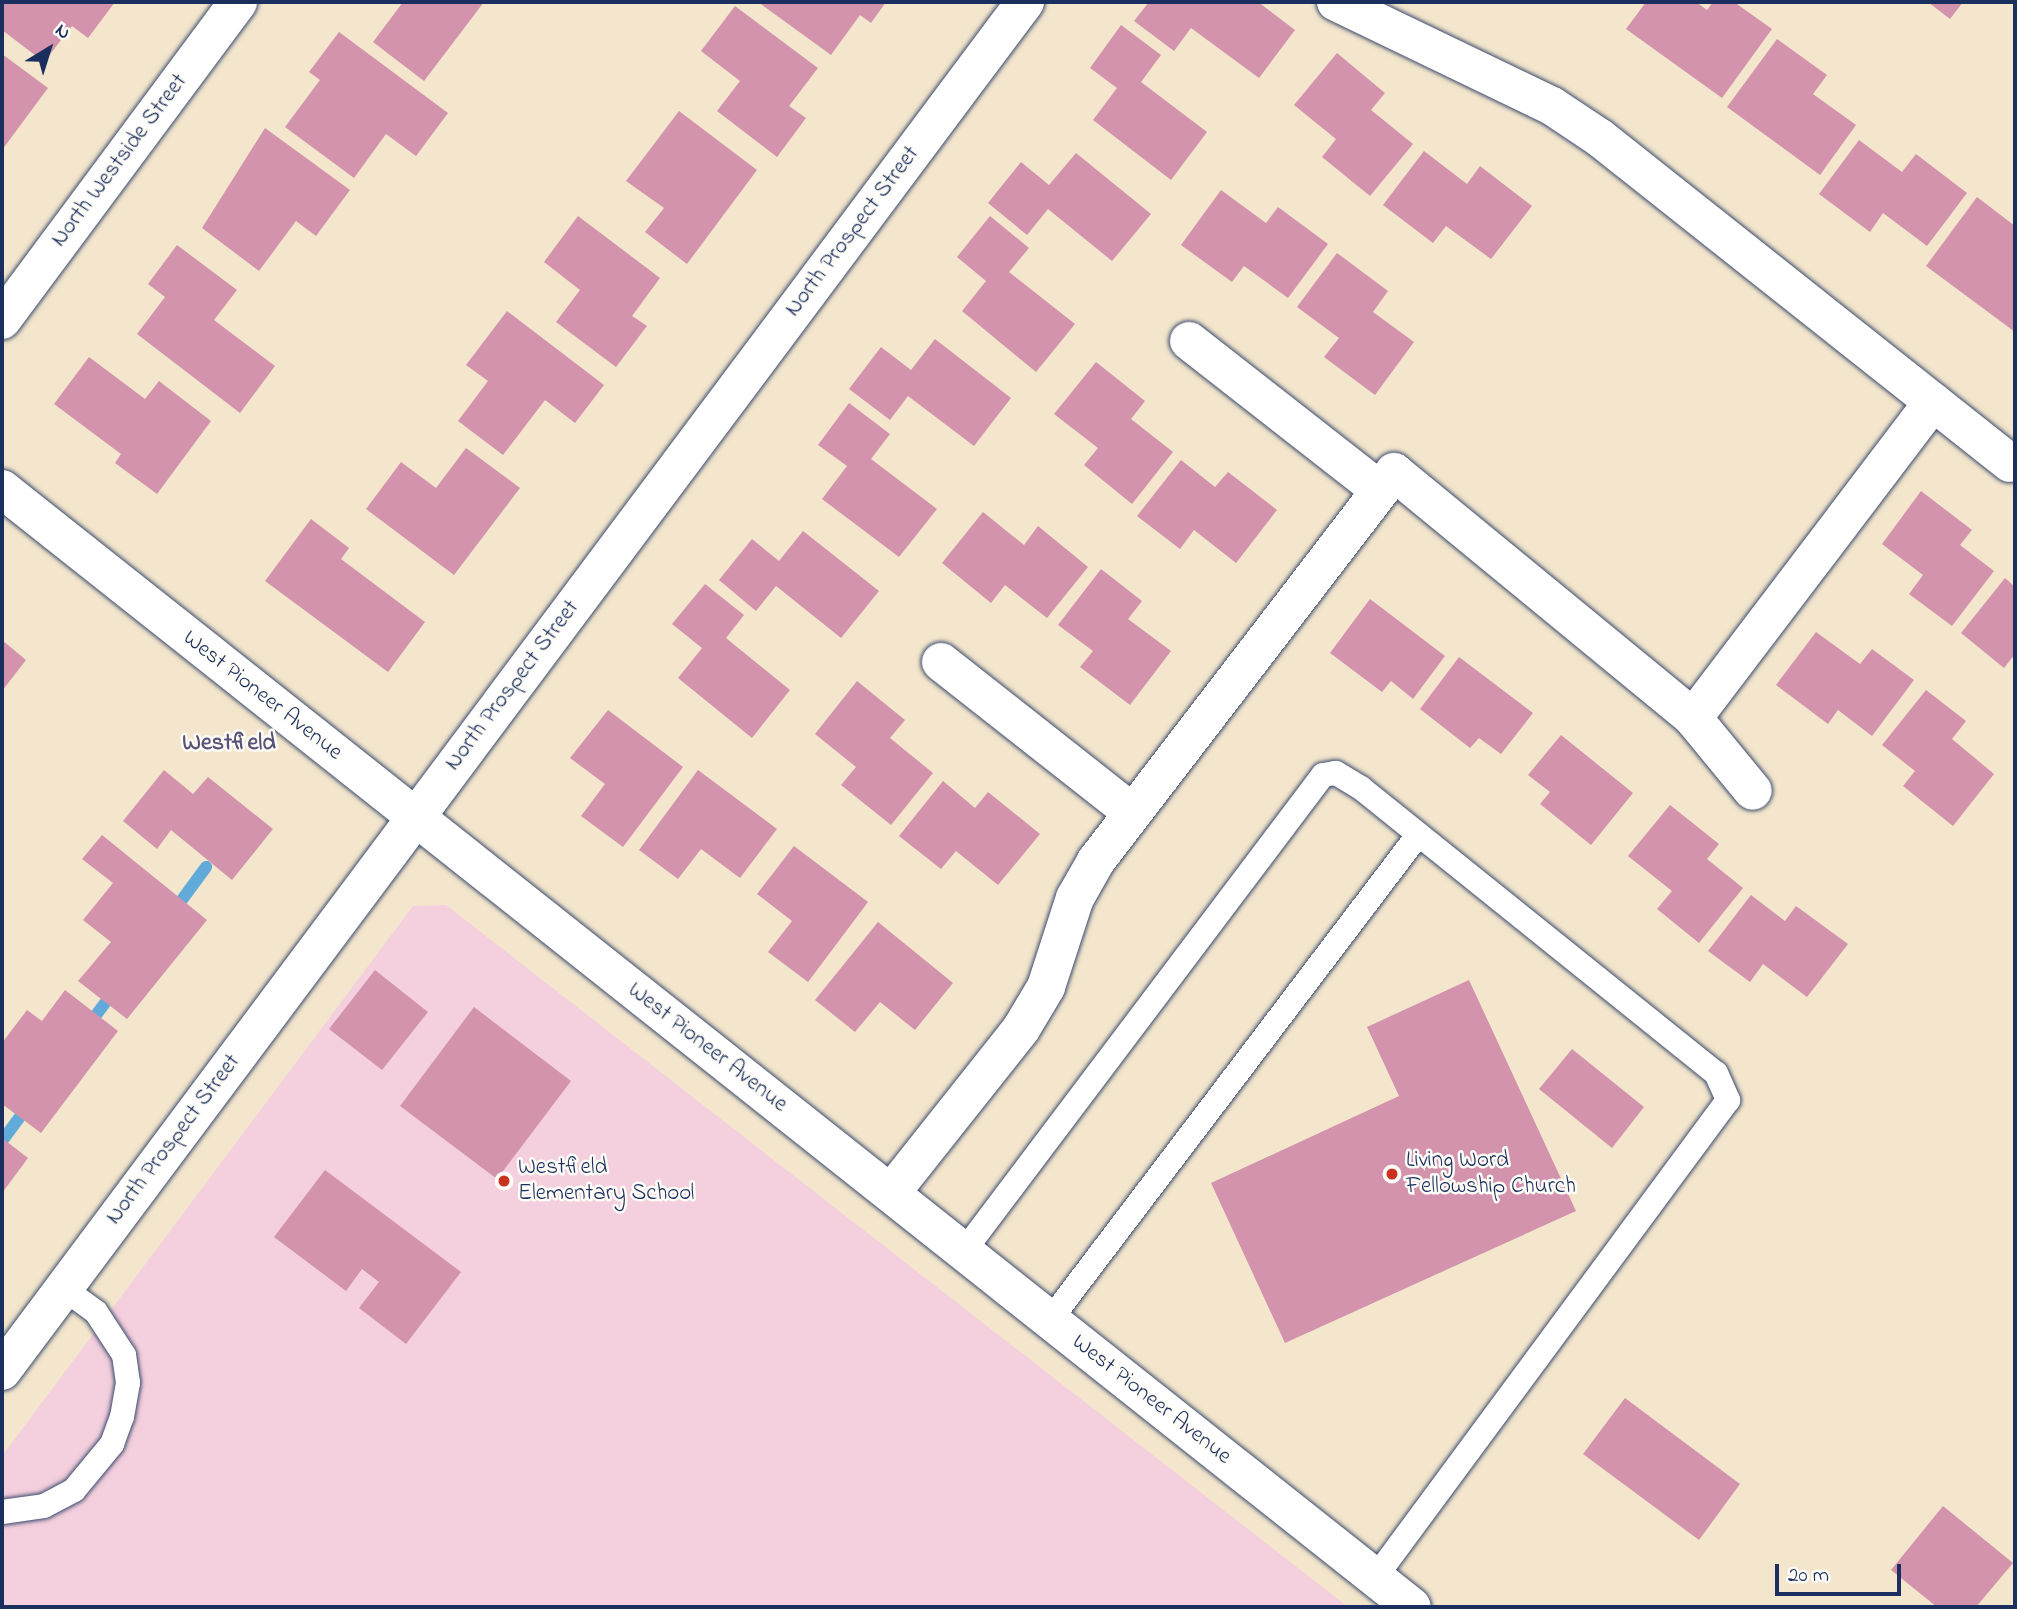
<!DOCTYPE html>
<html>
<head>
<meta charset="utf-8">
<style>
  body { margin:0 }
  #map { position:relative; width:2017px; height:1609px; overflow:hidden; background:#f3e6cc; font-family:"Indie Flower",sans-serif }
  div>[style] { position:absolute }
  .built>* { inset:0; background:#f4cfdd }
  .stream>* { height:12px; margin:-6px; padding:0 6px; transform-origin:6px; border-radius:6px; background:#62aad9 }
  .building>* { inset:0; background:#d393ad }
  .roads { filter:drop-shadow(0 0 2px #3b4a6e) drop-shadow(0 0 2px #3b4a6e) }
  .service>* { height:24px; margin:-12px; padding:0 12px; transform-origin:12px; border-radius:12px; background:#fff }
  .minor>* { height:38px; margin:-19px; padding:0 19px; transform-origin:19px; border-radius:19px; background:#fff }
  .tertiary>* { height:38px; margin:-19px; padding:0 19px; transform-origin:19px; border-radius:19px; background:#fff }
  .dots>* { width:19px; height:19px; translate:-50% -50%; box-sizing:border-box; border:4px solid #fdfcf7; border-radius:50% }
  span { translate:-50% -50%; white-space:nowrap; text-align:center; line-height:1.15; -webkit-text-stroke:5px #fdfcf7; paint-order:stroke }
  .street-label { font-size:23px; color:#1b2f5e }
  .poi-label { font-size:23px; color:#1b2f5e }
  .left { translate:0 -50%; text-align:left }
  .neighbourhood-label { font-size:24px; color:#5b527a; font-weight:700 }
  .frame { position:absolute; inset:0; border:4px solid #1b2f5e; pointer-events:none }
  .north { position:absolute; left:14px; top:14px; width:70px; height:70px; -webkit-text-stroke:5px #fdfcf7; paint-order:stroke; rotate:38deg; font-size:19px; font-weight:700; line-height:28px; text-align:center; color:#1b2f5e }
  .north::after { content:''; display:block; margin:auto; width:24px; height:32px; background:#1b2f5e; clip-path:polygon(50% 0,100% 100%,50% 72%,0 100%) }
  .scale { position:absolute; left:1775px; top:1564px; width:126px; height:32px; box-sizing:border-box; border:4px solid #1b2f5e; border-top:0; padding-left:9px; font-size:21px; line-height:24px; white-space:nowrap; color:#1b2f5e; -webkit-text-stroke:5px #fdfcf7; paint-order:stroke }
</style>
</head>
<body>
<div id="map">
  <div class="built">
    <i style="clip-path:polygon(446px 905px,1348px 1607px,2px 1607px,2px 1456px,413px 906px)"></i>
  </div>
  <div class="stream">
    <i style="left:173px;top:912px;width:56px;rotate:-53.7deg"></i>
    <i style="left:87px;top:1027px;width:45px;rotate:-53.1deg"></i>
    <i style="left:2px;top:1141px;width:44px;rotate:-53.4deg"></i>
  </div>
  <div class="building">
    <i style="clip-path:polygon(2px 2px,115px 2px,88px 38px,72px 26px,44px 62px,2px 30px)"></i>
    <i style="clip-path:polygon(403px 2px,484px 2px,424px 81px,373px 42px)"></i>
    <i style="clip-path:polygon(758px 2px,886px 2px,871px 23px,860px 15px,831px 55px)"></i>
    <i style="clip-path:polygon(1149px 2px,1258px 2px,1295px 30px,1259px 78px,1191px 28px,1174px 51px,1134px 21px)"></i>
    <i style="clip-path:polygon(1646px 2px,1696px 2px,1707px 10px,1713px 2px,1734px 2px,1772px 29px,1722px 98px,1626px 29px)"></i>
    <i style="clip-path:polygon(1928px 2px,1963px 2px,1950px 19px)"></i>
    <i style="clip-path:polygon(735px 6px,818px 68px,789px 106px,806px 118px,777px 157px,717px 111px,740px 81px,701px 51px)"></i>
    <i style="clip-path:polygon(1121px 25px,1161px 55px,1141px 82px,1207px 132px,1171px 180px,1093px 120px,1117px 88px,1090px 68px)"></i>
    <i style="clip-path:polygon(339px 32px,448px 113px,416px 156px,386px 134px,354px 178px,285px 127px,320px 80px,309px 72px)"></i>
    <i style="clip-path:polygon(1777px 39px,1827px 75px,1813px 94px,1856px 125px,1820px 175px,1727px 107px)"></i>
    <i style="clip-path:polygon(1337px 53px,1385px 93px,1371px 110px,1413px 144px,1370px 196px,1322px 157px,1336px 139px,1294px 105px)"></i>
    <i style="clip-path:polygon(2px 54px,48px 88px,2px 150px)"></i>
    <i style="clip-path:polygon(679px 111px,757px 170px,687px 264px,645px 232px,664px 208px,626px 181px)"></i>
    <i style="clip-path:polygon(265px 128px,350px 190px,316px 236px,296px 221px,259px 271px,202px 228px)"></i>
    <i style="clip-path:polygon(1859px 140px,1902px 172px,1916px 154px,1967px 193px,1927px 246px,1883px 213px,1870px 232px,1819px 194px)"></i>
    <i style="clip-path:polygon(1424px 151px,1467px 184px,1480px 166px,1532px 206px,1491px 259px,1446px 226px,1433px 243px,1383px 205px)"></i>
    <i style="clip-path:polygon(1076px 153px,1151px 214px,1112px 261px,1048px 209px,1027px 235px,988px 203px,1021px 162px,1049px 185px)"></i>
    <i style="clip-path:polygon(1221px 190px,1266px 223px,1278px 207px,1328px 244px,1288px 298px,1244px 266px,1232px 282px,1181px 245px)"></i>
    <i style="clip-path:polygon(1977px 197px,2015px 226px,2015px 332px,1926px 266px)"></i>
    <i style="clip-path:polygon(578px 216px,660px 278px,632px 316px,647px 326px,616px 367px,556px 322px,580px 290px,544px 262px)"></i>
    <i style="clip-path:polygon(990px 216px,1029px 248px,1009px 272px,1075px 324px,1036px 372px,962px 311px,986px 281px,957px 257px)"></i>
    <i style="clip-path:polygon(177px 245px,237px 290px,214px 320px,275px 366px,240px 413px,137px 334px,165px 297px,148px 284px)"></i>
    <i style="clip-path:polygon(1337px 253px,1388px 291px,1373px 312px,1414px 342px,1375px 395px,1324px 357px,1339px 338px,1297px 307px)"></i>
    <i style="clip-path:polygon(507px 311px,604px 385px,575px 423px,545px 400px,503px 455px,458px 421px,488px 381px,466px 365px)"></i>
    <i style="clip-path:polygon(935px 339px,1011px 398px,974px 446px,908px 396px,890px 420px,849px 389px,881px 347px,911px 370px)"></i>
    <i style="clip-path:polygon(89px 357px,145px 399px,159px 381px,211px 421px,157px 494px,115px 463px,121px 454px,54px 404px)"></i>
    <i style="clip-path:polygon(1096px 362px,1145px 401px,1131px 419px,1173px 452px,1132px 504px,1084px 465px,1098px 448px,1054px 414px)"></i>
    <i style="clip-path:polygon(849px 403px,890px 434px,871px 459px,937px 509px,899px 557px,822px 499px,847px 466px,818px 445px)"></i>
    <i style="clip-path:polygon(466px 448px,520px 488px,454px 575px,366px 509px,401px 462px,436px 488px)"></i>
    <i style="clip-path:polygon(1181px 460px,1215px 487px,1228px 472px,1277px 510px,1236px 563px,1194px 530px,1180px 549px,1137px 516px)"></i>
    <i style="clip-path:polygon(1921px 491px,1972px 530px,1960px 545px,1994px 571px,1952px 626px,1909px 594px,1923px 575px,1882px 544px)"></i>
    <i style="clip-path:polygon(983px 512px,1024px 545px,1038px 526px,1088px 567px,1047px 618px,1005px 585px,991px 603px,942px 563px)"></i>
    <i style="clip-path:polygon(311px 519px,349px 548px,341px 559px,425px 622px,388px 672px,265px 581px)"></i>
    <i style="clip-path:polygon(803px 531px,879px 591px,841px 638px,776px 586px,756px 611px,719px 580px,752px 539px,779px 561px)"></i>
    <i style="clip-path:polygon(1101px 569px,1142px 601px,1128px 619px,1171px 651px,1130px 705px,1080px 667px,1093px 651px,1058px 625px)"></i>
    <i style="clip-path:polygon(2005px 578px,2015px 587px,2015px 654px,2004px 668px,1961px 633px)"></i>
    <i style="clip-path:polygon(705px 584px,744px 615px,726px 638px,790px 690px,752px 738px,678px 678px,702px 648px,672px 624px)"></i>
    <i style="clip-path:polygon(1370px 599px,1445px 656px,1413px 699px,1391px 681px,1382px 692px,1330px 653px)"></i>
    <i style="clip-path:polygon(1816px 632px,1860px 664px,1872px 649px,1914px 680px,1872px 736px,1838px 710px,1828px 724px,1776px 685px)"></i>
    <i style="clip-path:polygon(2px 640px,26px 660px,2px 691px)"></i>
    <i style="clip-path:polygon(1459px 657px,1533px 713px,1501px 754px,1479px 738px,1470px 748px,1420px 709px)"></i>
    <i style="clip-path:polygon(857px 681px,905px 720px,890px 738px,933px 773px,891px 825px,841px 785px,856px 767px,815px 734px)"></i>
    <i style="clip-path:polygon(1926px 690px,1966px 721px,1952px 739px,1994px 774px,1953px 826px,1903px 786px,1915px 771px,1882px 745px)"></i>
    <i style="clip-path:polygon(608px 710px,683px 767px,623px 847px,581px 816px,605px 784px,570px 758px)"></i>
    <i style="clip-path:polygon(1561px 735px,1633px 793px,1591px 845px,1540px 804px,1550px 792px,1528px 775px)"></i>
    <i style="clip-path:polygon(164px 770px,193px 794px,208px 777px,273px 829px,232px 880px,171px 830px,157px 849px,123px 821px)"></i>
    <i style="clip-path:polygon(698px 770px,777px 829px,740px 878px,701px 849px,678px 879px,639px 850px)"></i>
    <i style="clip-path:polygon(943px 781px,975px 808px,988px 792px,1040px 834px,998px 885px,956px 851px,941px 869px,899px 836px)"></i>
    <i style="clip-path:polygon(1670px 805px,1719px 844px,1707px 859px,1743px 888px,1699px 943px,1657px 909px,1672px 891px,1628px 856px)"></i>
    <i style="clip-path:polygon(102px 835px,207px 920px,127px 1019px,78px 981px,111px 942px,83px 920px,113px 883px,82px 859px)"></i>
    <i style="clip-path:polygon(794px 846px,868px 902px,808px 982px,768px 952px,792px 921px,757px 894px)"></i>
    <i style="clip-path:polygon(1751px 895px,1785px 921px,1796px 906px,1848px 944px,1807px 997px,1763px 964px,1750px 982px,1708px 951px)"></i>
    <i style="clip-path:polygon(878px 922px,953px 983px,915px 1030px,880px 1002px,855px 1032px,815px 1000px)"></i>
    <i style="clip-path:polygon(375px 970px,428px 1012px,382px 1070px,329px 1029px)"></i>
    <i style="clip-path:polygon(1469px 980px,1576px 1211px,1285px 1343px,1211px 1183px,1399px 1096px,1367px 1027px)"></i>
    <i style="clip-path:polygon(65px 990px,118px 1031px,41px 1133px,2px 1104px,2px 1043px,27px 1010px,42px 1021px)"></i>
    <i style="clip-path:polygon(474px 1007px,571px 1081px,497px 1179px,400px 1106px)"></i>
    <i style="clip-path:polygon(1572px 1049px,1644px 1107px,1612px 1148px,1539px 1089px)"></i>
    <i style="clip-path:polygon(2px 1138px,28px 1158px,2px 1193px)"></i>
    <i style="clip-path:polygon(325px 1170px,461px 1272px,406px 1344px,359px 1308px,379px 1282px,362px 1269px,346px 1291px,274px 1237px)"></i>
    <i style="clip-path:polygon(1625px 1398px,1740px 1484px,1699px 1540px,1583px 1454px)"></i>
    <i style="clip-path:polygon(1943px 1506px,2013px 1563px,1976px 1607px,1937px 1607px,1891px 1570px)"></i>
  </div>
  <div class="roads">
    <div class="service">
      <i style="left:964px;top:1251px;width:596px;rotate:-52.98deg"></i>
      <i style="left:1323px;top:775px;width:13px;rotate:-9deg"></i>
      <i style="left:1336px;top:773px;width:29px;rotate:31deg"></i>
      <i style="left:1361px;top:788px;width:455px;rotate:38.8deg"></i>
      <i style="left:1716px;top:1073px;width:30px;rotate:66deg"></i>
      <i style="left:1728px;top:1100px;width:594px;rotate:126.45deg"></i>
      <i style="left:1050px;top:1320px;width:609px;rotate:-52.81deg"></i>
      <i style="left:2px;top:1512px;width:42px;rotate:-8.1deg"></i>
      <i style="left:44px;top:1506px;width:34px;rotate:-28deg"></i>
      <i style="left:74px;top:1490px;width:60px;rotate:-50.4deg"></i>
      <i style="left:112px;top:1444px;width:29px;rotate:-70deg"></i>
      <i style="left:122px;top:1417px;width:35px;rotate:-80deg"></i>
      <i style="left:128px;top:1383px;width:28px;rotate:-98deg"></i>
      <i style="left:124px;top:1355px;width:51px;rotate:-123.1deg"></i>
      <i style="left:96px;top:1312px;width:41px;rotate:-144deg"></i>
    </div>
    <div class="minor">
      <i style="left:1336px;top:2px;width:240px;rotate:25.7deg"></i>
      <i style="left:1552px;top:106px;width:58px;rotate:33.7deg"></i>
      <i style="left:1600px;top:138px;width:523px;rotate:38.4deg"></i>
      <i style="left:2px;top:320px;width:396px;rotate:-53.4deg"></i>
      <i style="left:1189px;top:341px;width:242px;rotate:38deg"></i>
      <i style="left:941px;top:662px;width:244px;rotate:38.2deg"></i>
      <i style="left:1693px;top:718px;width:397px;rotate:-52.8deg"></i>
      <i style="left:891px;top:1193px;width:209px;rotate:-51.6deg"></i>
      <i style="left:1021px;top:1029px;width:49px;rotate:-59.2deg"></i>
      <i style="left:1046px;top:987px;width:94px;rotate:-72deg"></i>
      <i style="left:1075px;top:898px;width:43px;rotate:-60.4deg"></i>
      <i style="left:1096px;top:861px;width:490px;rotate:-52.5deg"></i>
      <i style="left:1394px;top:472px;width:387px;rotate:39.4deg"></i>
      <i style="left:1693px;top:718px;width:94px;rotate:50.6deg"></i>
    </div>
    <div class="tertiary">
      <i style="left:2px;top:489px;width:1799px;rotate:38.41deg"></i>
      <i style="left:2px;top:1371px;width:1709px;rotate:-53.23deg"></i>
    </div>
  </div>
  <div class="dots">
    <i style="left:1392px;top:1174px;background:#c8321e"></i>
    <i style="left:504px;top:1181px;background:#c8321e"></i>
  </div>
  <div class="street-label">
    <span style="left:120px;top:161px;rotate:-53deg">North Westside Street</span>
    <span style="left:853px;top:232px;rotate:-53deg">North Prospect Street</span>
    <span style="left:513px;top:686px;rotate:-53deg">North Prospect Street</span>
    <span style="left:262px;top:696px;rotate:38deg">West Pioneer Avenue</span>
    <span style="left:707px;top:1048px;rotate:38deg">West Pioneer Avenue</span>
    <span style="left:174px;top:1140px;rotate:-53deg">North Prospect Street</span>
    <span style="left:1151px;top:1400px;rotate:38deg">West Pioneer Avenue</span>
  </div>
  <div class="poi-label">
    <span class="left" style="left:1406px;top:1174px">Living Word<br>Fellowship Church</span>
    <span class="left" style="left:518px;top:1181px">Westfield<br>Elementary School</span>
  </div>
  <div class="neighbourhood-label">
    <span style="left:229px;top:744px">Westfield</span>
  </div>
  <div class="frame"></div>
  <div class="north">N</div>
  <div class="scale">20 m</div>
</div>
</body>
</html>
